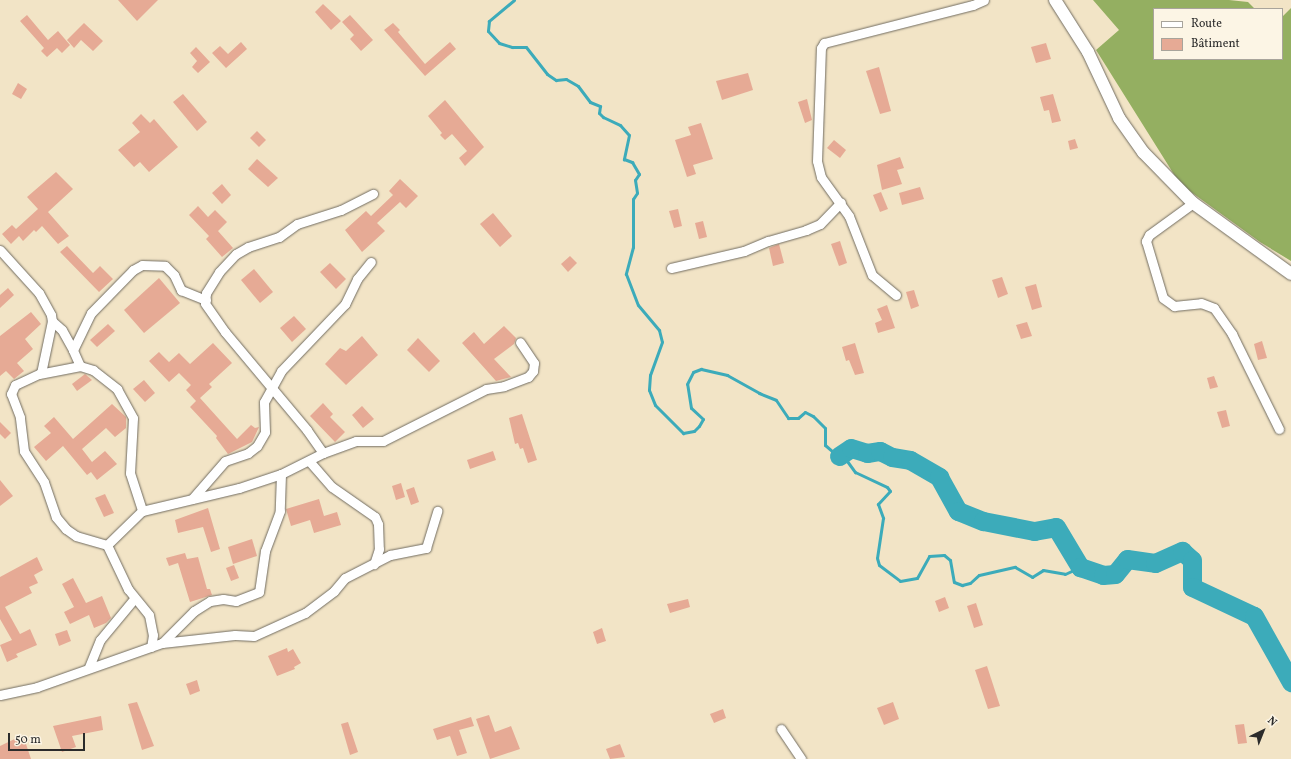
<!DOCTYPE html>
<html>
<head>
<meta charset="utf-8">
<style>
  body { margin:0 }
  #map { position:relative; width:1291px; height:759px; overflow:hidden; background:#f2e4c6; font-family:Vollkorn,serif }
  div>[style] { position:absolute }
  .forest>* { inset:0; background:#94af61 }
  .stream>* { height:3px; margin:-1.5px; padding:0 1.5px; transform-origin:1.5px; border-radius:1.5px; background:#3cabba }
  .river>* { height:19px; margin:-9.5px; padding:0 9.5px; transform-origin:9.5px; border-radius:9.5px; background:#3cabba }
  .building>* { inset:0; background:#e6aa95 }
  .roads { filter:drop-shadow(0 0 1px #716c61) drop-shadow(0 0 1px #716c61) }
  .minor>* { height:9px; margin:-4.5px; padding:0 4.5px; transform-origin:4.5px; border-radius:4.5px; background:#fff }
  .tertiary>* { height:12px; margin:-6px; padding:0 6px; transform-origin:6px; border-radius:6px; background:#fff }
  span { translate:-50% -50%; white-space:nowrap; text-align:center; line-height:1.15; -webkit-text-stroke:3px #fcf5e5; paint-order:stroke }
  .legend { position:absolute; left:1153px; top:8px; width:130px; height:52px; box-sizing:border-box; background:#fcf5e5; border:1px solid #a8a49b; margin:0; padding:5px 7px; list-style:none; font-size:12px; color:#2b2b2b }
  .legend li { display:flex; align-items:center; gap:8px; height:20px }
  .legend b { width:20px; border:1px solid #a8a49b }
  .north { position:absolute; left:1243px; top:711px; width:40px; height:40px; -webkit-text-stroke:3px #fcf5e5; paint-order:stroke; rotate:43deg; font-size:11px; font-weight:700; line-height:16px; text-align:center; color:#2b2b2b }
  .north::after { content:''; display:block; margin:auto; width:14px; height:18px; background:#2b2b2b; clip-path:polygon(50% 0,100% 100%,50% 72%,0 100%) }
  .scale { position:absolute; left:8px; top:733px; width:77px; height:18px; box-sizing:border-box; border:2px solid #2b2b2b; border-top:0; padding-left:5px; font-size:12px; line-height:14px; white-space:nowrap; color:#2b2b2b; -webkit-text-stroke:3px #fcf5e5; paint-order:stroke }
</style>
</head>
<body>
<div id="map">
  <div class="forest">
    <i style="clip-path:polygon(1093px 0,1229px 0,1248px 2px,1255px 9px,1154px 9px,1154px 59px,1282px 59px,1282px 17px,1291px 8px,1291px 261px,1260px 242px,1180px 184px,1096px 50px,1119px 30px)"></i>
  </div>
  <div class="stream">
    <i style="left:514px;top:0;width:33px;rotate:140deg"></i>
    <i style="left:489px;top:21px;width:10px;rotate:96deg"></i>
    <i style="left:488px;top:31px;width:16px;rotate:47deg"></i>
    <i style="left:499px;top:43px;width:14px;rotate:17deg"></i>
    <i style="left:512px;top:47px;width:14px"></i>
    <i style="left:526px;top:47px;width:34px;rotate:52deg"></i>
    <i style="left:547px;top:74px;width:11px;rotate:34deg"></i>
    <i style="left:556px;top:80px;width:10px;rotate:-6deg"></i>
    <i style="left:566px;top:79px;width:14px;rotate:30deg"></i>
    <i style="left:578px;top:86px;width:20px;rotate:53deg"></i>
    <i style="left:590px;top:102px;width:11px;rotate:22deg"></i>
    <i style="left:600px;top:106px;width:7px;rotate:98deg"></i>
    <i style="left:599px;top:113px;width:6px;rotate:45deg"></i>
    <i style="left:603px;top:117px;width:19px;rotate:25deg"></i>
    <i style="left:620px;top:125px;width:13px;rotate:48deg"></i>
    <i style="left:629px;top:135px;width:25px;rotate:102deg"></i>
    <i style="left:624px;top:159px;width:9px;rotate:21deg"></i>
    <i style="left:632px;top:162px;width:14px;rotate:60deg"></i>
    <i style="left:639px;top:174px;width:7px;rotate:124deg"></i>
    <i style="left:635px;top:180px;width:13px;rotate:81deg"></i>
    <i style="left:637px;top:193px;width:7px;rotate:124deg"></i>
    <i style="left:633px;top:199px;width:48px;rotate:90deg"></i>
    <i style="left:633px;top:247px;width:28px;rotate:105deg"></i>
    <i style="left:626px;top:274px;width:33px;rotate:69deg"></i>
    <i style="left:638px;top:305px;width:33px;rotate:50deg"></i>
    <i style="left:659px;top:330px;width:12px;rotate:76deg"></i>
    <i style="left:662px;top:342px;width:35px;rotate:110deg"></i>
    <i style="left:650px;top:375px;width:15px;rotate:94deg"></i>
    <i style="left:649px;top:390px;width:16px;rotate:68deg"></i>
    <i style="left:655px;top:405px;width:40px;rotate:45deg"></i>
    <i style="left:683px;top:433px;width:11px;rotate:-10deg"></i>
    <i style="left:694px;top:431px;width:7px;rotate:-45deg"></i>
    <i style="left:699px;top:426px;width:8px;rotate:-60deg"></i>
    <i style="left:703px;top:419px;width:16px;rotate:-137deg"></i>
    <i style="left:691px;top:408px;width:24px;rotate:-99deg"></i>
    <i style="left:687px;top:384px;width:13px;rotate:-63deg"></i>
    <i style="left:693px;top:372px;width:9px;rotate:-21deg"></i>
    <i style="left:701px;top:369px;width:27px;rotate:13deg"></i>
    <i style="left:727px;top:375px;width:37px;rotate:29deg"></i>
    <i style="left:759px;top:393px;width:18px;rotate:22deg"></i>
    <i style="left:776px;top:400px;width:22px;rotate:56deg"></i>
    <i style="left:788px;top:418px;width:10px"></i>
    <i style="left:798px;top:418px;width:9px;rotate:-41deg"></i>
    <i style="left:805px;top:412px;width:9px;rotate:27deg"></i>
    <i style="left:813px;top:416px;width:17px;rotate:45deg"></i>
    <i style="left:825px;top:428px;width:17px;rotate:90deg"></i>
    <i style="left:825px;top:445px;width:9px;rotate:41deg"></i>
    <i style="left:832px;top:451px;width:18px;rotate:34deg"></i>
    <i style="left:847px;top:461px;width:14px;rotate:54deg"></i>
    <i style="left:855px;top:472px;width:35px;rotate:25deg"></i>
    <i style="left:887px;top:487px;width:5px;rotate:53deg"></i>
    <i style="left:890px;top:491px;width:18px;rotate:133deg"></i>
    <i style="left:878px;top:504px;width:15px;rotate:70deg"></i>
    <i style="left:883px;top:518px;width:40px;rotate:98.5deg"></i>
    <i style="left:877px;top:558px;width:7px;rotate:74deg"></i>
    <i style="left:879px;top:565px;width:26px;rotate:37deg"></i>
    <i style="left:900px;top:581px;width:17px;rotate:-10deg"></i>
    <i style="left:917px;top:578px;width:25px;rotate:-61deg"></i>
    <i style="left:929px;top:556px;width:15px;rotate:-4deg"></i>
    <i style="left:944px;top:555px;width:8px;rotate:40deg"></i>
    <i style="left:950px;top:560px;width:22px;rotate:80deg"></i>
    <i style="left:954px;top:582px;width:9px;rotate:21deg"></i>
    <i style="left:962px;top:585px;width:8px;rotate:-14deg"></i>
    <i style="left:970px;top:583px;width:12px;rotate:-42deg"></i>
    <i style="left:979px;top:575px;width:37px;rotate:-13deg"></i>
    <i style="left:1015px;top:567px;width:20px;rotate:30deg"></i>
    <i style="left:1032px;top:577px;width:13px;rotate:-32deg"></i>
    <i style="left:1043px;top:570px;width:22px;rotate:10deg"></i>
    <i style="left:1065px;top:574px;width:17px;rotate:-25deg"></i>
  </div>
  <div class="river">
    <i style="left:839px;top:456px;width:14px;rotate:-34deg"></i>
    <i style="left:851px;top:448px;width:17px;rotate:17deg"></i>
    <i style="left:867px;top:453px;width:13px;rotate:-9deg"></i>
    <i style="left:880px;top:451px;width:13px;rotate:27deg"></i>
    <i style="left:892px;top:457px;width:18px;rotate:9deg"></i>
    <i style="left:910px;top:460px;width:34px;rotate:30deg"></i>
    <i style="left:939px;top:477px;width:39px;rotate:61deg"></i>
    <i style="left:958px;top:511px;width:27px;rotate:22deg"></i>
    <i style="left:983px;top:521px;width:52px;rotate:11.1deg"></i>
    <i style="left:1034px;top:531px;width:22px;rotate:-10deg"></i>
    <i style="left:1056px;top:527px;width:47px;rotate:59deg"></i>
    <i style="left:1080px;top:567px;width:24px;rotate:19deg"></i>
    <i style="left:1103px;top:575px;width:12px;rotate:-5deg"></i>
    <i style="left:1115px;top:574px;width:19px;rotate:-51deg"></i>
    <i style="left:1127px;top:559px;width:28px;rotate:8deg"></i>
    <i style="left:1155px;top:563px;width:30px;rotate:-24deg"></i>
    <i style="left:1182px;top:551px;width:13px;rotate:42deg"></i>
    <i style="left:1192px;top:560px;width:27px;rotate:90deg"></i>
    <i style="left:1192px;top:587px;width:68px;rotate:25.1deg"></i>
    <i style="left:1254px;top:616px;width:76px;rotate:60.7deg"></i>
  </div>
  <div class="building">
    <i style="clip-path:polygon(118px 0,158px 0,137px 21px)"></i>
    <i style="clip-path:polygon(323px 4px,341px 21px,331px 30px,315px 12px)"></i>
    <i style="clip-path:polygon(27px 15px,48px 40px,58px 31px,70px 45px,62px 53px,57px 48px,47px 57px,41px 51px,44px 48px,20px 21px)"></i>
    <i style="clip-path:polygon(350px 15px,373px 40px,361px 51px,350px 39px,354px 35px,342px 22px)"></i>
    <i style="clip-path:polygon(84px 23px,103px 41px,93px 51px,81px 40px,74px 48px,67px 40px)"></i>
    <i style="clip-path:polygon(393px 23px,400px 30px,398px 32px,425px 64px,450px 42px,456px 49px,425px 76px,384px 30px)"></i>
    <i style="clip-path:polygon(241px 42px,247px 49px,226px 68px,212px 53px,220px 46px,228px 54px)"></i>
    <i style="clip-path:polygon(1046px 43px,1051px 59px,1036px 63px,1031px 47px)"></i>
    <i style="clip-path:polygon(196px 47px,210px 62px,198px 73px,192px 67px,197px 61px,190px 53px)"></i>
    <i style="clip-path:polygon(879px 67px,891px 111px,880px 114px,866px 71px)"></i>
    <i style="clip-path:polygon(748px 73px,753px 90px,722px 100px,716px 81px)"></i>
    <i style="clip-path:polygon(18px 83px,27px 89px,21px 99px,12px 94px)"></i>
    <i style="clip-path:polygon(183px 94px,207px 122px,197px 131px,173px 102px)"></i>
    <i style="clip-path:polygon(1053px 94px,1061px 121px,1052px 123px,1049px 110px,1044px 111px,1040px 97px)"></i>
    <i style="clip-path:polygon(807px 99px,812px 120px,805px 123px,798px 102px)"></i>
    <i style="clip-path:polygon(445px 100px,484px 147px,465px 166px,459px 158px,467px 151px,452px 134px,445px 140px,440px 135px,442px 133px,428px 116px)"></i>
    <i style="clip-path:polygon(141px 114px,150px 123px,154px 119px,178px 147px,149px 172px,140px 162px,134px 167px,118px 150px,140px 132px,132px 123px)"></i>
    <i style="clip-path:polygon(701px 123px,713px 159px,693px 165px,696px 174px,687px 177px,675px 140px,691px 135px,688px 127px)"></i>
    <i style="clip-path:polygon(257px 131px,266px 140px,259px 147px,250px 138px)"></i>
    <i style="clip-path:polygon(1075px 139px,1078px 148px,1070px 150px,1068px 141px)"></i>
    <i style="clip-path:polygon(834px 140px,846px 150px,840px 158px,827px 148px)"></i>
    <i style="clip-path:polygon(900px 157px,904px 168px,897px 170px,902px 184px,882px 190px,877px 165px)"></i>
    <i style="clip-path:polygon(257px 159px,278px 178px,268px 187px,248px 169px)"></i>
    <i style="clip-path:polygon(56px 172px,73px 189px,48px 212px,69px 236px,58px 244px,42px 226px,36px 232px,34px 230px,23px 241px,19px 236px,11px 244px,2px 234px,12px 225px,16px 229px,38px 209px,27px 197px)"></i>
    <i style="clip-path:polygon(400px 179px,418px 196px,406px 208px,400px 202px,377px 223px,385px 231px,362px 252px,345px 230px,366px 211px,371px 216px,393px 195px,389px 191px)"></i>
    <i style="clip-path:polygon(222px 184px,231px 195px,222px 204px,212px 193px)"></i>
    <i style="clip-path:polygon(920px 187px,924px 199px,902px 205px,899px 193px)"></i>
    <i style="clip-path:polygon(881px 192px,888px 209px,880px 212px,873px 195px)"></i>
    <i style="clip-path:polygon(198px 206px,208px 217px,215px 210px,227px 222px,218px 231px,233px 248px,222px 257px,206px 239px,209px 236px,189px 215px)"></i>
    <i style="clip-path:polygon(678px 209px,682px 226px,674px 228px,669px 211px)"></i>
    <i style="clip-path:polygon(493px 213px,512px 236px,500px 247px,480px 224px)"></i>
    <i style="clip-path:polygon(703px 221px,707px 237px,699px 239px,695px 223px)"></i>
    <i style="clip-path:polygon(840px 241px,847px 263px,839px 266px,831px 244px)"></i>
    <i style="clip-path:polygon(779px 244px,784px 263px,773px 266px,769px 248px)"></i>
    <i style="clip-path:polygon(67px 246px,93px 273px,100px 266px,113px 279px,99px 292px,60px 252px)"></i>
    <i style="clip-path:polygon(570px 256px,577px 263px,568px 272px,561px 264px)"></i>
    <i style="clip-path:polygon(330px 263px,346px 279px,336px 289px,320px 272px)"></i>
    <i style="clip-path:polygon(254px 269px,273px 292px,260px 303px,241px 280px)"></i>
    <i style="clip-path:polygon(1002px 277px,1008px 294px,998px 298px,992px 280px)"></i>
    <i style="clip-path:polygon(159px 278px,180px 303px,144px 333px,124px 310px)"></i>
    <i style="clip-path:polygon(1036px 284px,1042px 307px,1032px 310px,1025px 287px)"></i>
    <i style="clip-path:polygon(8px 288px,14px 295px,0 308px,0 295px)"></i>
    <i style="clip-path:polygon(914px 290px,919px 306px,911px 309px,906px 292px)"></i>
    <i style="clip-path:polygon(887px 305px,895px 328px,878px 333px,875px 323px,882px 320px,877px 309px)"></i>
    <i style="clip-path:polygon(31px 312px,41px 324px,25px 339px,33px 349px,17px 363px,24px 371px,14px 379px,6px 371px,0 376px,0 336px)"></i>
    <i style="clip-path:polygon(294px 316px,306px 329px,292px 342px,280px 328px)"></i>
    <i style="clip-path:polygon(1027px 322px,1032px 336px,1021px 339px,1016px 325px)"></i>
    <i style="clip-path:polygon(108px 324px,115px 331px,97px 347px,90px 340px)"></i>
    <i style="clip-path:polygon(504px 326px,516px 338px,514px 344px,494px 359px,511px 377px,496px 381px,462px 343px,474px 332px,484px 344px)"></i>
    <i style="clip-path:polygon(362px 336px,378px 355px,346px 385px,325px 364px,340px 348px,346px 351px)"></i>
    <i style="clip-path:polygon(418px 338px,440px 361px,429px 372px,407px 350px)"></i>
    <i style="clip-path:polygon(1262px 341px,1267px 358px,1258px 360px,1254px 344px)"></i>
    <i style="clip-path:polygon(213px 343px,232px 363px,209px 384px,212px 387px,200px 398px,237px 439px,251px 425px,255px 428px,259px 427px,252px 442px,228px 454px,216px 438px,217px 436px,190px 407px,196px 401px,186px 390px,191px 385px,179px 373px,169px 382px,149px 361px,159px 352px,169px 362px,179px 353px,190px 364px)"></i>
    <i style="clip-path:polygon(855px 343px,864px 373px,855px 375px,849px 360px,846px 361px,842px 347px)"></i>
    <i style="clip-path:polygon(85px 374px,92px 380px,77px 391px,72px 384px)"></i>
    <i style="clip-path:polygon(1214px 376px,1218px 387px,1210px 389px,1207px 378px)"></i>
    <i style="clip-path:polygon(144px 380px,155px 393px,145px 402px,133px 389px)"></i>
    <i style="clip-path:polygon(323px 403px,333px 414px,330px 417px,345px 432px,335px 442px,310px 416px)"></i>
    <i style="clip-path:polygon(112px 404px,126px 417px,126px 428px,115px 437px,106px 428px,82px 449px,92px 462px,105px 451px,117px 464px,97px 480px,91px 472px,87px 475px,63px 446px,46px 461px,34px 447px,51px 433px,44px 426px,54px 417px,73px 439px)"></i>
    <i style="clip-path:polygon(362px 406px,374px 419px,363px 428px,352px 415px)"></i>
    <i style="clip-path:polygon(1226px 410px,1230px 426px,1222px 428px,1217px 412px)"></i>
    <i style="clip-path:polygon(522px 414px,537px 460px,528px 463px,523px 448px,520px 449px,518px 443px,515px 444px,509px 418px)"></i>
    <i style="clip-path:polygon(0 422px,11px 433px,5px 439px,0 434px)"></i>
    <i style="clip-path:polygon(493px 451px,496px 460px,470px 469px,467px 460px)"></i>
    <i style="clip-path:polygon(0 480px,13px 496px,0 506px)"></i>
    <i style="clip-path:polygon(401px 483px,405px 497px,396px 500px,392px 486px)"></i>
    <i style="clip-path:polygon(414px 487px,419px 502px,411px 505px,406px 490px)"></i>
    <i style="clip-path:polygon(105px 494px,114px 513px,104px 517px,95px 498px)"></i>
    <i style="clip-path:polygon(319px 499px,324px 516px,337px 512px,341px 525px,314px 533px,310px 520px,291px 526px,286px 509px)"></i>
    <i style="clip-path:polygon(208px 508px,220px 549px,211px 552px,203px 527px,178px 533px,175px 520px)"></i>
    <i style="clip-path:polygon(252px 539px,257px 556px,233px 564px,228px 547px)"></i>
    <i style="clip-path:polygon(185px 553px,187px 559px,198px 557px,207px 589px,210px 589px,212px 595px,190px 602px,178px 563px,169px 566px,166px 558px)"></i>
    <i style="clip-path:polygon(37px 557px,43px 570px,34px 575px,38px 583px,29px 587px,32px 593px,5px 607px,20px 634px,30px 629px,37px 645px,16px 654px,18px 657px,7px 662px,0 645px,12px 640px,0 619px,0 577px)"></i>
    <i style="clip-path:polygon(234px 565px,239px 578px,231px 581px,226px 568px)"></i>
    <i style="clip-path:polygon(73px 578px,86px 603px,102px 596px,111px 618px,106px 623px,94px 628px,89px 615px,70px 624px,64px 612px,74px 607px,62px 584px)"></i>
    <i style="clip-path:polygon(945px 597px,949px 608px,939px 612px,935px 601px)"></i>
    <i style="clip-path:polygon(688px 599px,690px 607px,670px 613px,667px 604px)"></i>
    <i style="clip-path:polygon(976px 603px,983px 625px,974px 628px,967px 606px)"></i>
    <i style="clip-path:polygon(602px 628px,606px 641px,597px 644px,593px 632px)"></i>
    <i style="clip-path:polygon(67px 630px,71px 641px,59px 646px,55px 634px)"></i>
    <i style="clip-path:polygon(287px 648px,288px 652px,293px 649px,301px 663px,294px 667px,295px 669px,277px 676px,268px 656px)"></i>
    <i style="clip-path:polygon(987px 666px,1000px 706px,988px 709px,975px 670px)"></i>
    <i style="clip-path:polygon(197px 680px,200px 691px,190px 695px,186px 684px)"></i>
    <i style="clip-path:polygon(137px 702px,154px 746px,142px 750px,128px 704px)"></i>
    <i style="clip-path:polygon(893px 702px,899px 719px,884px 725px,877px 708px)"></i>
    <i style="clip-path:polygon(723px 709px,726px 718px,714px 723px,710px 714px)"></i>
    <i style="clip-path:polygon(489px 715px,495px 732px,511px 726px,520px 749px,490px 759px,476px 719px)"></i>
    <i style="clip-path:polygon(101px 716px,103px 730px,72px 736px,76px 747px,62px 752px,53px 726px)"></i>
    <i style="clip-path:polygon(471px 717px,474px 726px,459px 730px,467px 753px,457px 756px,450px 736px,437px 740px,433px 729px)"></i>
    <i style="clip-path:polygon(348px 722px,358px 752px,350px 755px,341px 724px)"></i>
    <i style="clip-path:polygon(1244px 724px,1247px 743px,1238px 744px,1235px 725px)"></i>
    <i style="clip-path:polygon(23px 735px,31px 759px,0 759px,0 746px)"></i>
    <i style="clip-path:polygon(620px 744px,625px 757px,610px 759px,606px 749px)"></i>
  </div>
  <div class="roads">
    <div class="minor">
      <i style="left:1193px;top:203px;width:54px;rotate:144deg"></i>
      <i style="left:1149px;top:235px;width:7px;rotate:117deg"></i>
      <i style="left:1146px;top:241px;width:59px;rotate:73.4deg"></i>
      <i style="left:1163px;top:298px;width:14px;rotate:36deg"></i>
      <i style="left:1174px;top:306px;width:27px;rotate:-6deg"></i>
      <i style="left:1201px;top:303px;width:14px;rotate:21deg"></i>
      <i style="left:1214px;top:308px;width:32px;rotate:55deg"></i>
      <i style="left:1232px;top:334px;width:106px;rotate:63.7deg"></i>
      <i style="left:0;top:250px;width:58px;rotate:47.8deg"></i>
      <i style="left:39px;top:293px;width:25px;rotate:61deg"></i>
      <i style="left:51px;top:315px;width:6px;rotate:81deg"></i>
      <i style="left:52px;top:321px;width:53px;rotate:101.9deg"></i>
      <i style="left:671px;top:268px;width:75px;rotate:-13.1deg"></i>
      <i style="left:744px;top:251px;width:26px;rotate:-23deg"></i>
      <i style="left:768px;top:241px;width:40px;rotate:-16deg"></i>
      <i style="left:806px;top:230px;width:15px;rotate:-23deg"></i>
      <i style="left:820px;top:224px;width:30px;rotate:-46deg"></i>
      <i style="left:896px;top:295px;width:31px;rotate:-140deg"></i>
      <i style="left:872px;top:275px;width:63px;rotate:-111.3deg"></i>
      <i style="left:849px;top:216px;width:48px;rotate:-125.7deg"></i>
      <i style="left:821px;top:177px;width:16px;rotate:-104deg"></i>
      <i style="left:817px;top:161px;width:113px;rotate:-88deg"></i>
      <i style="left:821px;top:48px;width:6px;rotate:-59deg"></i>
      <i style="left:824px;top:43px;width:154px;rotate:-14.3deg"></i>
      <i style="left:973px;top:5px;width:12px;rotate:-24deg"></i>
      <i style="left:52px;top:321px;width:13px;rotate:42deg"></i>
      <i style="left:62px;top:330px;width:23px;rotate:61deg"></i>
      <i style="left:80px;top:366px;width:17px;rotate:-114deg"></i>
      <i style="left:73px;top:350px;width:41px;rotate:-64.1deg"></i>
      <i style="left:91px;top:313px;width:60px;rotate:-45.7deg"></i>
      <i style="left:133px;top:270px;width:10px;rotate:-29deg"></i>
      <i style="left:142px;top:265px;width:23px;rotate:2deg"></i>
      <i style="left:165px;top:266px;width:13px;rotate:45deg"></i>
      <i style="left:174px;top:275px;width:17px;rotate:65deg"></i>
      <i style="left:181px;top:290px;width:27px;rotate:22deg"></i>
      <i style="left:323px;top:453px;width:35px;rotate:-20deg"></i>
      <i style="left:356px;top:441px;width:27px"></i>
      <i style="left:383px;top:441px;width:115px;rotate:-26.8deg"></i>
      <i style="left:486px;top:389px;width:18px;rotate:-9deg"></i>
      <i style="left:504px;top:386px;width:26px;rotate:-21deg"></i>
      <i style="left:528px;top:377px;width:8px;rotate:-50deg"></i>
      <i style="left:533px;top:371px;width:8px;rotate:-83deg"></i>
      <i style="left:534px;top:363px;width:25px;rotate:-124deg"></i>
      <i style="left:310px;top:462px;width:33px;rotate:49deg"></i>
      <i style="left:332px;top:487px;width:52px;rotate:34.9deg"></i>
      <i style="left:375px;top:517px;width:8px;rotate:67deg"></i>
      <i style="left:378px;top:524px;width:25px;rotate:88deg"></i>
      <i style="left:379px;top:549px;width:16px;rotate:108deg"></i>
      <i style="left:281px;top:474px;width:47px;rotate:-26.6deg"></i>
      <i style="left:323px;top:453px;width:28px;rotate:-125deg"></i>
      <i style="left:307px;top:430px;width:128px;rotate:-129.9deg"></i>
      <i style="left:225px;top:332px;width:35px;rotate:-125deg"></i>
      <i style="left:205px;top:303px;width:10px;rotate:-84deg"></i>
      <i style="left:206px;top:293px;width:25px;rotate:-58deg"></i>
      <i style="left:219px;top:272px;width:25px;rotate:-47deg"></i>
      <i style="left:236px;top:254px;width:14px;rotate:-30deg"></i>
      <i style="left:248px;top:247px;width:33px;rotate:-18deg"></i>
      <i style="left:279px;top:237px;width:22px;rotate:-36deg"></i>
      <i style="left:297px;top:224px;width:46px;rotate:-17.7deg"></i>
      <i style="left:341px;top:210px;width:36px;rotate:-27deg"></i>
      <i style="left:192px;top:499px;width:50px;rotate:-49deg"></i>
      <i style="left:225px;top:461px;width:24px;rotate:-19deg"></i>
      <i style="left:248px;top:453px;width:11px;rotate:-38deg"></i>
      <i style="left:257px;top:446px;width:16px;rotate:-60deg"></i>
      <i style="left:265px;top:432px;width:30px;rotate:-92deg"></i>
      <i style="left:264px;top:402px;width:35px;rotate:-61deg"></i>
      <i style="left:281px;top:371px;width:93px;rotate:-46.3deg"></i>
      <i style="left:345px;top:304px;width:28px;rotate:-64deg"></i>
      <i style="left:357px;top:279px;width:22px;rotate:-51deg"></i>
      <i style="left:107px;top:545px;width:32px;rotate:-164deg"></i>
      <i style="left:76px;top:536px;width:12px;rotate:-145deg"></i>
      <i style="left:66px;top:529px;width:16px;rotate:-130deg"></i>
      <i style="left:56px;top:517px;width:37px;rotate:-109deg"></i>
      <i style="left:44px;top:482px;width:37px;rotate:-123deg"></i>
      <i style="left:24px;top:451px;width:34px;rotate:-97deg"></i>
      <i style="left:20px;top:417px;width:25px;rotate:-111deg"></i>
      <i style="left:11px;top:394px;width:10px;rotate:-66deg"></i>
      <i style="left:15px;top:385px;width:26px;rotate:-25deg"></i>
      <i style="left:39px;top:374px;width:42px;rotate:-11deg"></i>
      <i style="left:80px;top:366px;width:14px;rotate:17deg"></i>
      <i style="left:93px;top:370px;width:31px;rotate:38deg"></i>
      <i style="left:117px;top:389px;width:33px;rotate:61deg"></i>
      <i style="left:133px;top:418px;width:55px;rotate:93.1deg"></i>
      <i style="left:130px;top:473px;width:40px;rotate:72deg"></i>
      <i style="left:107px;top:545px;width:49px;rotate:-44.2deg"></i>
      <i style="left:142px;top:511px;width:100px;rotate:-13.3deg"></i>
      <i style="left:239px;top:488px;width:44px;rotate:-18.4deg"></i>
      <i style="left:281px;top:474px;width:37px;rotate:92deg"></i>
      <i style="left:280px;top:511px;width:43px;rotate:110.6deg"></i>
      <i style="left:265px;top:551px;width:41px;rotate:98.3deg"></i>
      <i style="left:259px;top:592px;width:25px;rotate:159deg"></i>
      <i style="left:236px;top:601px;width:13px;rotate:-171deg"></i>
      <i style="left:223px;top:599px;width:13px;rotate:171deg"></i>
      <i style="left:210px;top:601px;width:19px;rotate:148deg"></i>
      <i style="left:194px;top:611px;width:45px;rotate:135deg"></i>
      <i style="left:107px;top:545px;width:49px;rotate:64.5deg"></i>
      <i style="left:128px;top:589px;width:33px;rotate:51deg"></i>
      <i style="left:149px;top:615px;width:20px;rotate:79deg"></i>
      <i style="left:153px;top:635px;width:12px;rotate:99deg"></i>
      <i style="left:89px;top:667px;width:29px;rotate:-68deg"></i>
      <i style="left:100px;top:640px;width:53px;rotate:-50.3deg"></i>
      <i style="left:0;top:695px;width:38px;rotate:-12deg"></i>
      <i style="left:37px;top:687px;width:133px;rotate:-19.4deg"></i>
      <i style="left:162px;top:643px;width:73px;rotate:-6.3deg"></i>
      <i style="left:235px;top:635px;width:19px;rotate:3deg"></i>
      <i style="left:254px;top:636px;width:56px;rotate:-24.3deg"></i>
      <i style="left:305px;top:613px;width:36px;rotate:-37deg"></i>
      <i style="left:334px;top:591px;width:17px;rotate:-50deg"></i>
      <i style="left:345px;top:578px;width:51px;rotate:-27.1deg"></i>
      <i style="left:390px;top:555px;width:37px;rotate:-11deg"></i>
      <i style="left:426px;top:548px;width:39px;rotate:-73deg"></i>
      <i style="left:781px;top:729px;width:36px;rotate:56deg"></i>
    </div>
    <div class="tertiary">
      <i style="left:1055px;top:0;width:62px;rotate:57.6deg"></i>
      <i style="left:1088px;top:52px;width:73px;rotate:64.8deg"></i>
      <i style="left:1119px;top:118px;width:42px;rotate:54.8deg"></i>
      <i style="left:1143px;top:152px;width:71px;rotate:45.6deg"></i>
      <i style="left:1193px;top:203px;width:121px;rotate:35.9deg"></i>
    </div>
  </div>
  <ul class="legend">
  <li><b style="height:5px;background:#fff"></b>Route</li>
  <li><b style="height:11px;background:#e6aa95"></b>Bâtiment</li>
  </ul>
  <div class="north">N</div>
  <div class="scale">50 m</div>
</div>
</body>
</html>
